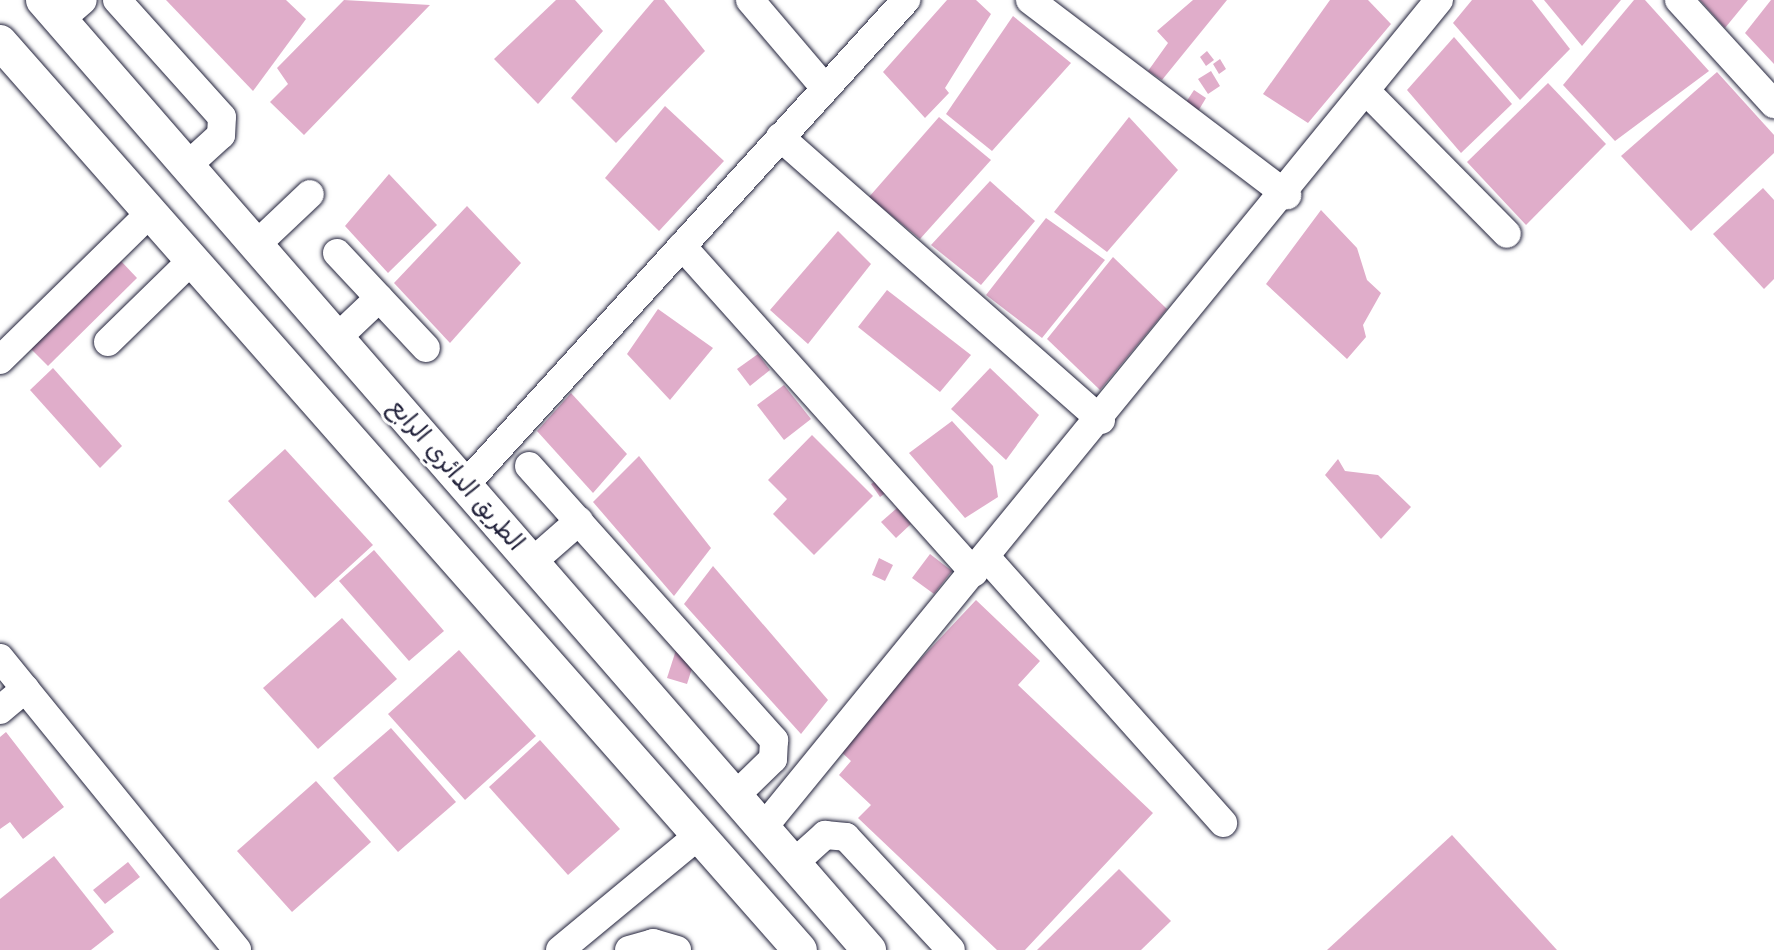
<!DOCTYPE html>
<html>
<head>
<meta charset="utf-8">
<style>
  body { margin:0 }
  #map { position:relative; width:1774px; height:950px; overflow:hidden; background:#fff; font-family:"Comic Neue","Playpen Sans Arabic",sans-serif }
  div>[style] { position:absolute }
  .building>* { inset:0; background:#e0adca }
  .roads { filter:drop-shadow(0 0 2px #22223b) drop-shadow(0 0 2px #22223b) }
  .minor>* { height:28px; margin:-14px; padding:0 14px; transform-origin:14px; border-radius:14px; background:#fff }
  .major>* { height:34px; margin:-17px; padding:0 17px; transform-origin:17px; border-radius:17px; background:#fff }
  span { translate:-50% -50%; white-space:nowrap; text-align:center; line-height:1.15; -webkit-text-stroke:6px #fff; paint-order:stroke }
  .street-label { font-size:24px; color:#22223b }
</style>
</head>
<body>
<div id="map">
  <div class="building">
    <i style="clip-path:polygon(166px 0,286px 0,306px 19px,253px 91px)"></i>
    <i style="clip-path:polygon(344px 0,430px 5px,304px 135px,270px 102px,288px 84px,277px 68px)"></i>
    <i style="clip-path:polygon(556px 0,575px 0,603px 31px,538px 104px,494px 59px)"></i>
    <i style="clip-path:polygon(654px 0,664px 0,705px 51px,616px 143px,571px 98px)"></i>
    <i style="clip-path:polygon(947px 0,976px 0,991px 14px,945px 88px,949px 93px,925px 118px,883px 72px)"></i>
    <i style="clip-path:polygon(1193px 0,1227px 0,1162px 80px,1148px 71px,1168px 43px,1157px 31px)"></i>
    <i style="clip-path:polygon(1330px 0,1368px 0,1391px 24px,1308px 123px,1263px 94px)"></i>
    <i style="clip-path:polygon(1472px 0,1532px 0,1570px 49px,1520px 100px,1453px 23px)"></i>
    <i style="clip-path:polygon(1544px 0,1621px 0,1582px 46px)"></i>
    <i style="clip-path:polygon(1634px 0,1645px 0,1709px 71px,1615px 141px,1563px 85px)"></i>
    <i style="clip-path:polygon(1700px 0,1748px 0,1725px 28px)"></i>
    <i style="clip-path:polygon(1771px 0,1774px 0,1774px 64px,1745px 33px)"></i>
    <i style="clip-path:polygon(1013px 16px,1071px 63px,992px 151px,946px 114px)"></i>
    <i style="clip-path:polygon(1454px 37px,1512px 104px,1461px 153px,1407px 90px)"></i>
    <i style="clip-path:polygon(1207px 51px,1214px 60px,1206px 66px,1200px 57px)"></i>
    <i style="clip-path:polygon(1220px 59px,1226px 69px,1219px 74px,1213px 64px)"></i>
    <i style="clip-path:polygon(1211px 71px,1220px 86px,1208px 94px,1198px 79px)"></i>
    <i style="clip-path:polygon(1717px 72px,1774px 135px,1774px 153px,1691px 231px,1621px 156px)"></i>
    <i style="clip-path:polygon(1548px 83px,1606px 144px,1526px 225px,1467px 162px)"></i>
    <i style="clip-path:polygon(1194px 90px,1206px 98px,1194px 118px,1181px 110px)"></i>
    <i style="clip-path:polygon(665px 106px,724px 161px,659px 231px,605px 178px)"></i>
    <i style="clip-path:polygon(939px 117px,991px 160px,920px 239px,869px 197px)"></i>
    <i style="clip-path:polygon(1129px 117px,1178px 170px,1107px 252px,1054px 212px)"></i>
    <i style="clip-path:polygon(389px 174px,437px 225px,388px 273px,345px 226px)"></i>
    <i style="clip-path:polygon(990px 181px,1035px 221px,981px 285px,931px 245px)"></i>
    <i style="clip-path:polygon(1763px 188px,1774px 200px,1774px 279px,1764px 289px,1713px 234px)"></i>
    <i style="clip-path:polygon(467px 206px,521px 263px,450px 343px,394px 283px)"></i>
    <i style="clip-path:polygon(1321px 210px,1357px 248px,1367px 280px,1381px 293px,1363px 325px,1366px 337px,1347px 359px,1266px 284px)"></i>
    <i style="clip-path:polygon(1046px 218px,1105px 260px,1042px 338px,986px 295px)"></i>
    <i style="clip-path:polygon(838px 231px,871px 264px,808px 344px,770px 310px)"></i>
    <i style="clip-path:polygon(1113px 257px,1167px 309px,1100px 390px,1047px 339px)"></i>
    <i style="clip-path:polygon(120px 260px,137px 278px,48px 366px,31px 349px)"></i>
    <i style="clip-path:polygon(887px 290px,971px 355px,940px 392px,858px 327px)"></i>
    <i style="clip-path:polygon(658px 309px,713px 348px,670px 400px,627px 354px)"></i>
    <i style="clip-path:polygon(758px 354px,770px 370px,750px 386px,737px 369px)"></i>
    <i style="clip-path:polygon(53px 368px,122px 446px,100px 468px,30px 390px)"></i>
    <i style="clip-path:polygon(990px 368px,1039px 415px,1006px 460px,951px 409px)"></i>
    <i style="clip-path:polygon(784px 385px,811px 419px,784px 440px,757px 405px)"></i>
    <i style="clip-path:polygon(571px 393px,627px 454px,593px 493px,537px 431px)"></i>
    <i style="clip-path:polygon(952px 421px,993px 466px,998px 497px,965px 518px,909px 453px)"></i>
    <i style="clip-path:polygon(812px 435px,873px 496px,814px 555px,773px 514px,787px 499px,768px 480px)"></i>
    <i style="clip-path:polygon(285px 449px,373px 545px,315px 598px,228px 501px)"></i>
    <i style="clip-path:polygon(639px 456px,711px 548px,674px 596px,593px 502px)"></i>
    <i style="clip-path:polygon(1338px 459px,1345px 471px,1378px 475px,1411px 507px,1381px 539px,1325px 475px)"></i>
    <i style="clip-path:polygon(883px 476px,891px 489px,880px 497px,871px 484px)"></i>
    <i style="clip-path:polygon(897px 508px,911px 524px,896px 538px,881px 522px)"></i>
    <i style="clip-path:polygon(374px 550px,444px 631px,409px 661px,339px 581px)"></i>
    <i style="clip-path:polygon(930px 554px,952px 571px,934px 594px,912px 578px)"></i>
    <i style="clip-path:polygon(879px 558px,893px 565px,885px 581px,872px 575px)"></i>
    <i style="clip-path:polygon(713px 566px,828px 700px,801px 734px,684px 604px)"></i>
    <i style="clip-path:polygon(976px 600px,1040px 661px,1018px 685px,1153px 813px,1025px 950px,997px 950px,858px 818px,871px 805px,839px 775px,851px 761px,837px 748px)"></i>
    <i style="clip-path:polygon(342px 618px,397px 679px,318px 749px,263px 688px)"></i>
    <i style="clip-path:polygon(459px 650px,536px 736px,465px 800px,388px 714px)"></i>
    <i style="clip-path:polygon(676px 650px,696px 656px,687px 684px,667px 678px)"></i>
    <i style="clip-path:polygon(391px 728px,456px 802px,398px 852px,333px 778px)"></i>
    <i style="clip-path:polygon(6px 732px,64px 807px,23px 839px,10px 822px,0 829px,0 737px)"></i>
    <i style="clip-path:polygon(540px 740px,620px 829px,568px 875px,489px 787px)"></i>
    <i style="clip-path:polygon(316px 781px,371px 842px,292px 912px,237px 851px)"></i>
    <i style="clip-path:polygon(1452px 835px,1557px 950px,1327px 950px)"></i>
    <i style="clip-path:polygon(54px 856px,114px 932px,91px 950px,0 950px,0 899px)"></i>
    <i style="clip-path:polygon(128px 862px,140px 877px,105px 904px,93px 890px)"></i>
    <i style="clip-path:polygon(1119px 869px,1171px 921px,1141px 950px,1037px 950px)"></i>
  </div>
  <div class="roads">
    <div class="minor">
      <i style="left:117px;top:0;width:157px;rotate:48.1deg"></i>
      <i style="left:222px;top:117px;width:18px;rotate:93deg"></i>
      <i style="left:221px;top:135px;width:46px;rotate:137.6deg"></i>
      <i style="left:750px;top:0;width:116px;rotate:49.6deg"></i>
      <i style="left:1030px;top:0;width:323px;rotate:37.2deg"></i>
      <i style="left:1679px;top:0;width:141px;rotate:47.6deg"></i>
      <i style="left:60px;top:20px;width:30px;rotate:-41deg"></i>
      <i style="left:1367px;top:92px;width:199px;rotate:45.4deg"></i>
      <i style="left:780px;top:137px;width:428px;rotate:41.4deg"></i>
      <i style="left:256px;top:245px;width:74px;rotate:-43.4deg"></i>
      <i style="left:682px;top:246px;width:438px;rotate:48.2deg"></i>
      <i style="left:337px;top:253px;width:130px;rotate:46.9deg"></i>
      <i style="left:337px;top:338px;width:58px;rotate:-43.6deg"></i>
      <i style="left:108px;top:342px;width:117px;rotate:-44.3deg"></i>
      <i style="left:0;top:360px;width:210px;rotate:-44.4deg"></i>
      <i style="left:529px;top:466px;width:368px;rotate:48.2deg"></i>
      <i style="left:774px;top:740px;width:19px;rotate:93deg"></i>
      <i style="left:773px;top:759px;width:53px;rotate:135.8deg"></i>
      <i style="left:465px;top:485px;width:656px;rotate:-47.72deg"></i>
      <i style="left:987px;top:558px;width:355px;rotate:48.3deg"></i>
      <i style="left:531px;top:563px;width:64px;rotate:-41.2deg"></i>
      <i style="left:0;top:658px;width:376px;rotate:50.9deg"></i>
      <i style="left:0;top:710px;width:33px;rotate:-40deg"></i>
      <i style="left:763px;top:828px;width:1069px;rotate:-50.77deg"></i>
      <i style="left:794px;top:863px;width:42px;rotate:-42.1deg"></i>
      <i style="left:825px;top:835px;width:21px;rotate:5deg"></i>
      <i style="left:846px;top:837px;width:154px;rotate:47.1deg"></i>
      <i style="left:560px;top:950px;width:179px;rotate:-39.6deg"></i>
      <i style="left:629px;top:950px;width:25px;rotate:-16deg"></i>
      <i style="left:653px;top:943px;width:25px;rotate:16deg"></i>
    </div>
    <div class="major">
      <i style="left:43px;top:0;width:1259px;rotate:48.99deg"></i>
      <i style="left:0;top:42px;width:1210px;rotate:48.62deg"></i>
    </div>
  </div>
  <div class="street-label">
    <span style="left:456px;top:475px;rotate:49deg">الطريق الدائري الرابع</span>
  </div>
</div>
</body>
</html>
